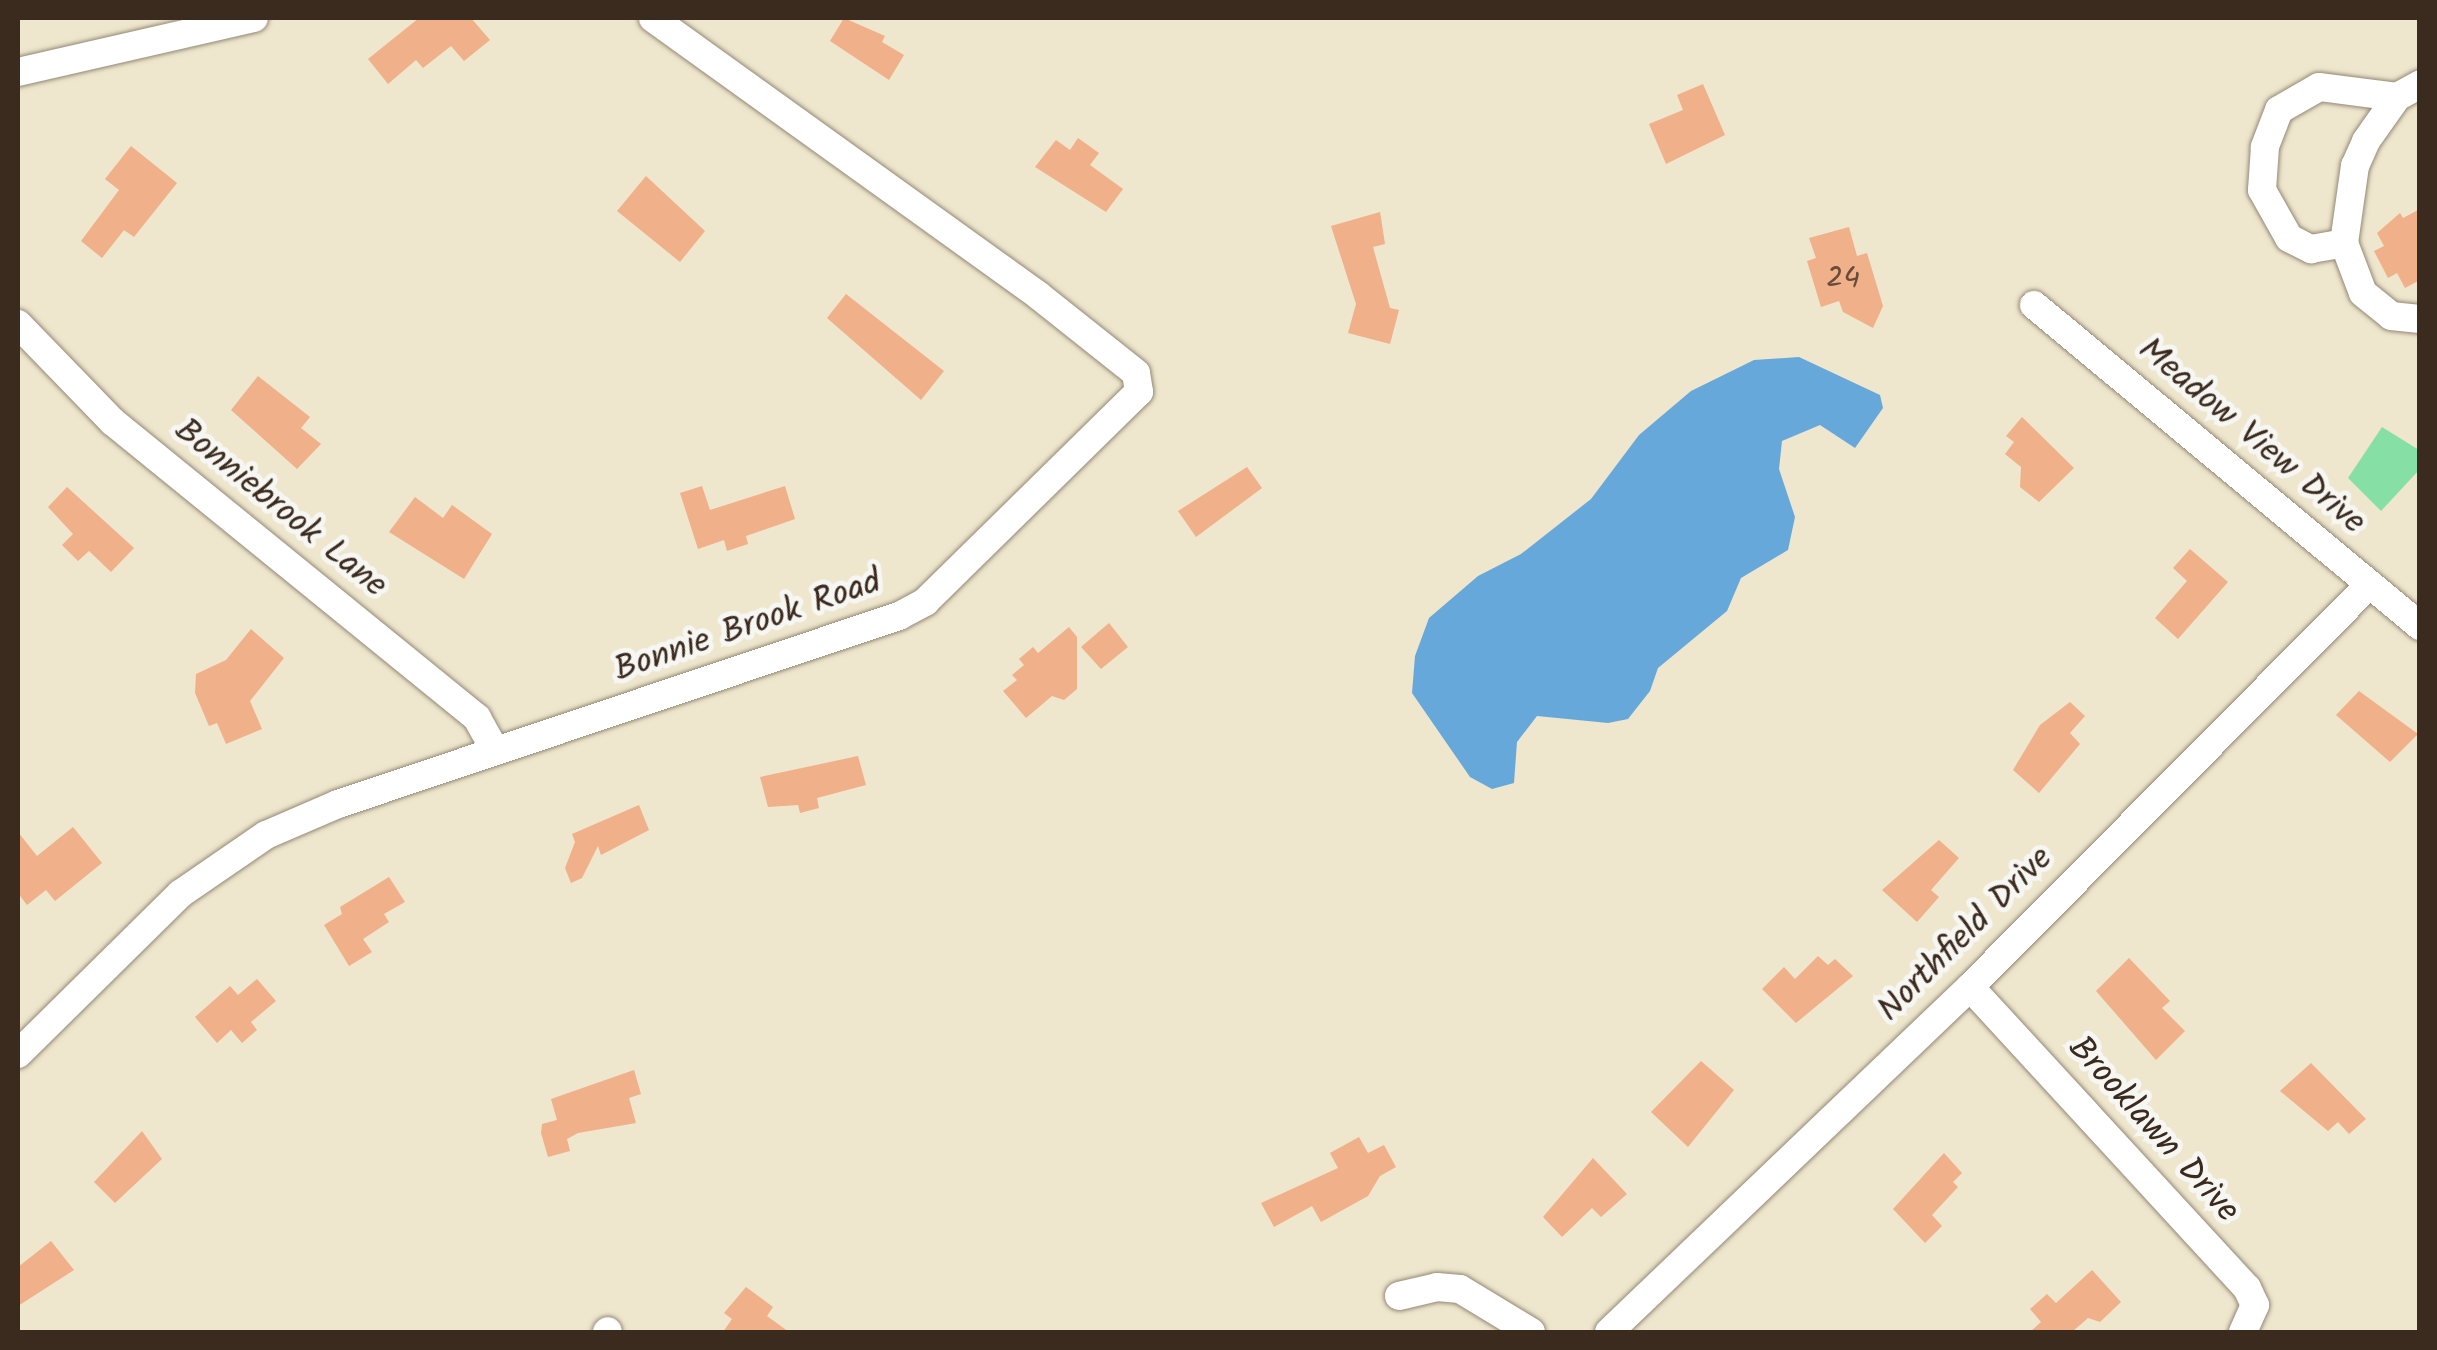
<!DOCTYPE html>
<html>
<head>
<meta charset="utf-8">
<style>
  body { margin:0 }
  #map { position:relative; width:2437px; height:1350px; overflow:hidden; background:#eee6cd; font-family:Kalam,sans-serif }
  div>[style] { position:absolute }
  .green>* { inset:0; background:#86e0a6 }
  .water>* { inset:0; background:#67a8db }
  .building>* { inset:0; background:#f0b089 }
  .roads { filter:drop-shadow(0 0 2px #948876) drop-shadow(0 0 2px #948876) }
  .minor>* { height:28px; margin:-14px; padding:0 14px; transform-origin:14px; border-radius:14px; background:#fff }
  span { translate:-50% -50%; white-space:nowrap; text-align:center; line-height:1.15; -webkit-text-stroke:10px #f6f6f2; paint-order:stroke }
  .number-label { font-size:30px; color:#684c39 }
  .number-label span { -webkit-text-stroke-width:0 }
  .street-label { font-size:35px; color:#3b2a1e }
  .frame { position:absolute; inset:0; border:20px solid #3b2a1e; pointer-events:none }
</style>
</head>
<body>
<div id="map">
  <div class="green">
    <i style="clip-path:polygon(2382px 427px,2419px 450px,2420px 469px,2381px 511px,2348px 478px)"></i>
  </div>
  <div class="water">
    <i style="clip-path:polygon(1799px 357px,1880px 395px,1883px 408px,1855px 448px,1820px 425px,1782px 441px,1779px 469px,1795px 517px,1788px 550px,1741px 578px,1727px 611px,1658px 668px,1650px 691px,1628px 719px,1608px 723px,1537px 716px,1517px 742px,1514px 783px,1492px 789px,1470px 777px,1412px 693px,1415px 656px,1429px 618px,1478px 576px,1521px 554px,1591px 499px,1639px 435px,1691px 391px,1754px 360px)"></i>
  </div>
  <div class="building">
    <i style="clip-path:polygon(419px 18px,471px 18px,490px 40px,464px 61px,451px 46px,423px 68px,416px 60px,388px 84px,368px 59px)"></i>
    <i style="clip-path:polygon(844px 18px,885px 36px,882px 42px,904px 55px,889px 80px,830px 41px)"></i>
    <i style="clip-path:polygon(1703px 84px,1725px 135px,1666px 164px,1649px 124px,1683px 110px,1677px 95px)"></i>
    <i style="clip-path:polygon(1078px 138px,1099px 153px,1090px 165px,1123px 189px,1106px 212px,1035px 167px,1056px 140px,1070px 150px)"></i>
    <i style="clip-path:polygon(131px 146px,177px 183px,134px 237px,124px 230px,102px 258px,81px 241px,119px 190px,105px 179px)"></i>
    <i style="clip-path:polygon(646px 176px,705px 231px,680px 262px,617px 211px)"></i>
    <i style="clip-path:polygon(2420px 209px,2420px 280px,2405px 288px,2397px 273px,2388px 278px,2374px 251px,2384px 246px,2377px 233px,2400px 213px,2403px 218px)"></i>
    <i style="clip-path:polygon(1380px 212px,1385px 244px,1373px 247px,1390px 308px,1399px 310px,1390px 344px,1348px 333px,1356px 304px,1331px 226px)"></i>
    <i style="clip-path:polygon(1849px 227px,1857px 256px,1867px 253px,1883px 306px,1873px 328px,1843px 312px,1839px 301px,1821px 307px,1807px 261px,1816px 258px,1809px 238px)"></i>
    <i style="clip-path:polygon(846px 294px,944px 371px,921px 400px,827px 318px)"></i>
    <i style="clip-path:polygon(258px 376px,310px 417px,301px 428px,321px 444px,297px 469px,231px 410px)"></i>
    <i style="clip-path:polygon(2022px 417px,2074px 468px,2039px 502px,2020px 487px,2021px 467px,2005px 454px,2014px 442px,2006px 436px)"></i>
    <i style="clip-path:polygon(1247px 467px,1262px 488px,1196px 537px,1178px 511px)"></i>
    <i style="clip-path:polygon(702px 486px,710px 510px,785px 486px,795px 519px,746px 536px,748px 544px,727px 551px,724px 540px,698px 549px,680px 493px)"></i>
    <i style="clip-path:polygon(67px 487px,134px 548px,111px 572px,89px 551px,78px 561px,62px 545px,73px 534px,48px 507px)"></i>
    <i style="clip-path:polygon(415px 497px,443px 518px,452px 505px,492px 534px,464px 579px,389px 532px)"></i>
    <i style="clip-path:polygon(2190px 549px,2228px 582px,2178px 639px,2155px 618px,2187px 581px,2173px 568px)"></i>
    <i style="clip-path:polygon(1109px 623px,1128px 647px,1101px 669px,1081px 647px)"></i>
    <i style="clip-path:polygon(1069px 627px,1077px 637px,1077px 689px,1064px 700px,1052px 696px,1026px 718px,1003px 691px,1017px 680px,1012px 675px,1024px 665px,1019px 659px,1033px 647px,1038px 653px)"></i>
    <i style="clip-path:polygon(251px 629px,284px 658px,250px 701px,262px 729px,226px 744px,217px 723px,209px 726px,195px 693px,196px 674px,226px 660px)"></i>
    <i style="clip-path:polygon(2359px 691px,2418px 734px,2390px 762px,2336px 715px)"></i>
    <i style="clip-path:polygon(2070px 702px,2085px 716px,2070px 733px,2080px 744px,2039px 793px,2013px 770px,2040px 725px)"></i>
    <i style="clip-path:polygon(858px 756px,866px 785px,817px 798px,819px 808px,800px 813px,798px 805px,768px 807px,760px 777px)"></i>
    <i style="clip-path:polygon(639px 805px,649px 830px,601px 855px,598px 846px,582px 878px,571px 883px,565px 868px,575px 842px,572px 834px)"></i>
    <i style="clip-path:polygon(73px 827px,102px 863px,55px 901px,46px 890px,27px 905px,18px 893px,18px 832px,37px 856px)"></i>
    <i style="clip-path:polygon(1939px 840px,1959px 858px,1931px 890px,1939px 897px,1917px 922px,1882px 890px)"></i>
    <i style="clip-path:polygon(389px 877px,405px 902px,384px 914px,389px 922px,363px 939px,372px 952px,349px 966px,324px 925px,342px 914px,340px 907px)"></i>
    <i style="clip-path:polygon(1818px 956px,1828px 965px,1835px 959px,1853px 976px,1796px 1023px,1762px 989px,1784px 967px,1795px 979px)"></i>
    <i style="clip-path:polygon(2129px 958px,2170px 1001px,2162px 1008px,2185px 1031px,2156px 1060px,2096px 991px)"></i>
    <i style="clip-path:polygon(257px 979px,276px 1001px,251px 1022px,257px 1030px,242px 1043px,231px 1030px,217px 1043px,195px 1017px,230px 986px,238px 995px)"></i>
    <i style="clip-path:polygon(1701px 1061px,1734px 1090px,1688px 1147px,1651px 1112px)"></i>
    <i style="clip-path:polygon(2311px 1063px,2366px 1119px,2349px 1134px,2338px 1122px,2328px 1131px,2280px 1091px)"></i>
    <i style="clip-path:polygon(634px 1070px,641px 1094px,629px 1098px,636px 1123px,578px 1133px,567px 1139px,570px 1151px,548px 1157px,541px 1133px,542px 1124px,557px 1120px,551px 1099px)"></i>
    <i style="clip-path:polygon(142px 1131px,162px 1159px,115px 1203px,94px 1182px)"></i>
    <i style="clip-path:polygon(1359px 1137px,1368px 1153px,1384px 1145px,1396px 1167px,1380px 1176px,1368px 1196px,1321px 1222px,1312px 1206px,1274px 1227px,1261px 1203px,1338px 1168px,1330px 1153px)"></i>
    <i style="clip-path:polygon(1944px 1153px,1962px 1173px,1953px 1182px,1958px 1187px,1932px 1215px,1942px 1226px,1925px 1243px,1893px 1209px)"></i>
    <i style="clip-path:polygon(1593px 1158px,1627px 1194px,1601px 1217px,1592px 1208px,1562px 1237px,1543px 1217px)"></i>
    <i style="clip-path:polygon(51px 1241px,74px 1270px,18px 1306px,18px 1267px)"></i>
    <i style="clip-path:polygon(2092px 1270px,2121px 1302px,2100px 1322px,2088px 1318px,2072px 1332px,2030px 1332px,2041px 1322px,2030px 1309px,2047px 1294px,2056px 1303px)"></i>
    <i style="clip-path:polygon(746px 1287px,773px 1307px,767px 1316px,789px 1332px,723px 1332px,732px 1319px,724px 1313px)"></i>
  </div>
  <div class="roads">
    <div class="minor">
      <i style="left:18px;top:72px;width:242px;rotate:-12.9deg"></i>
      <i style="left:2397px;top:97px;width:79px;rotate:-172.7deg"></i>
      <i style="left:2319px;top:87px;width:46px;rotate:150.1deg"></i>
      <i style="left:2279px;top:110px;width:40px;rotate:111deg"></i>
      <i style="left:2265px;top:147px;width:43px;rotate:94deg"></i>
      <i style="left:2262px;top:190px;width:55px;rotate:60.6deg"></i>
      <i style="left:2289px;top:238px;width:25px;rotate:27deg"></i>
      <i style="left:2311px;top:249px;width:34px;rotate:-10deg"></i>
      <i style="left:2344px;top:243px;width:78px;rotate:-81.9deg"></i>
      <i style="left:2355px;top:166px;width:27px;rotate:-66deg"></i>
      <i style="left:2366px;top:141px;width:54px;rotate:-54.8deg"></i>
      <i style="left:2397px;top:97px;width:26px;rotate:-29deg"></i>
      <i style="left:2344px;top:243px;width:53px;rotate:69.2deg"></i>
      <i style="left:2363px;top:293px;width:36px;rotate:39deg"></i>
      <i style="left:2391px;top:316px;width:29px;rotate:6deg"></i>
      <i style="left:2034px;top:305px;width:502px;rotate:39.75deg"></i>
      <i style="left:18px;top:324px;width:136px;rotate:45.9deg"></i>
      <i style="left:113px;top:422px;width:469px;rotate:39.1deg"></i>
      <i style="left:477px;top:718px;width:37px;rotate:61deg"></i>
      <i style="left:1970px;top:987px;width:409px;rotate:47.4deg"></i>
      <i style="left:2247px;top:1288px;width:19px;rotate:65deg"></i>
      <i style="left:2255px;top:1305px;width:30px;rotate:114deg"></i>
      <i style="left:18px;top:1054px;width:228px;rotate:-44.6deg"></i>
      <i style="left:180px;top:894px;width:104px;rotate:-34.5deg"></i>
      <i style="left:266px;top:835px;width:78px;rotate:-23.3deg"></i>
      <i style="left:338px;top:804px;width:592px;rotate:-18.53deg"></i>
      <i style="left:899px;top:616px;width:30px;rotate:-28deg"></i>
      <i style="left:925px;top:602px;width:300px;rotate:-44.5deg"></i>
      <i style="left:1139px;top:392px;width:19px;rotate:-99deg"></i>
      <i style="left:1136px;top:373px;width:125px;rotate:-141.5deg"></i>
      <i style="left:1038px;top:295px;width:474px;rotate:-144.3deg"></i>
      <i style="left:1399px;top:1296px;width:39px;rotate:-13deg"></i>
      <i style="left:1437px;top:1287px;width:23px;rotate:5deg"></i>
      <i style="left:1460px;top:1289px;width:83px;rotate:31.2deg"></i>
      <i style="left:607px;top:1332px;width:1px;rotate:-45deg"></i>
      <i style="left:1609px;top:1332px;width:499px;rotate:-43.7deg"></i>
      <i style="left:1970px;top:987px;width:566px;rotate:-45.21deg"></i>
    </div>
  </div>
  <div class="number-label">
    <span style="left:1843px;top:279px">24</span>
  </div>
  <div class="street-label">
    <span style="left:2251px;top:437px;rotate:40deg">Meadow View Drive</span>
    <span style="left:280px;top:509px;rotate:39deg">Bonniebrook Lane</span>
    <span style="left:748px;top:627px;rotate:-19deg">Bonnie Brook Road</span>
    <span style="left:1966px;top:935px;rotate:-45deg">Northfield Drive</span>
    <span style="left:2153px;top:1130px;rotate:48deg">Brooklawn Drive</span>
  </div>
  <div class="frame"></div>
</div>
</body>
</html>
